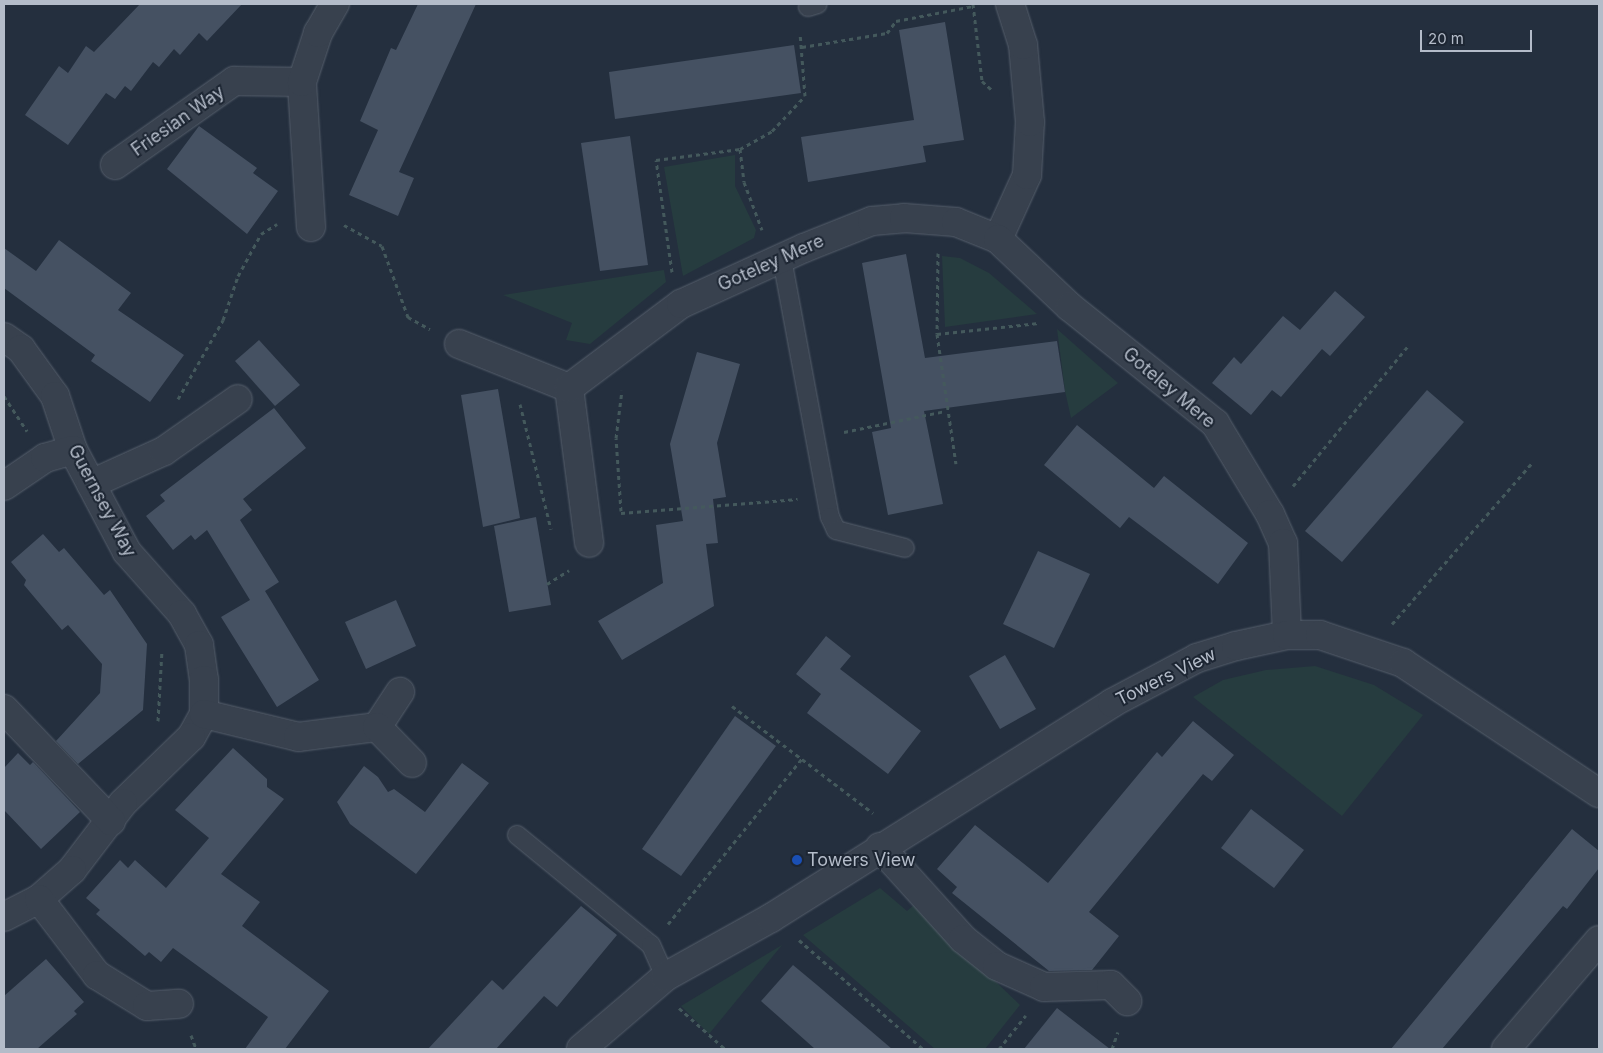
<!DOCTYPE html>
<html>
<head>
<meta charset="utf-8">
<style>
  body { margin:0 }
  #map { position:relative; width:1603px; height:1053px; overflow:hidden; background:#242f3e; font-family:Inter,sans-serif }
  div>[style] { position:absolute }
  .green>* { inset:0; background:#263c3f }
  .building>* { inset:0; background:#455162 }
  .path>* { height:3px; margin-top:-1.5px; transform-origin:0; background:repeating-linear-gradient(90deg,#44595c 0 4px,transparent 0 8px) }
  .roads { filter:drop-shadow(0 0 1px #565f6c) drop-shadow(0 0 1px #565f6c) }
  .service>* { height:18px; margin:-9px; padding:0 9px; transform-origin:9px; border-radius:9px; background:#38414e }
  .minor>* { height:28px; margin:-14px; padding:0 14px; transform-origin:14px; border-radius:14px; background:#38414e }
  .dots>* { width:14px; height:14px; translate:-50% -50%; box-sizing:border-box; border:2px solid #1d2633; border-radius:50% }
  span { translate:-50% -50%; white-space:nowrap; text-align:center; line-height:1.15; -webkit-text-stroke:4px #1d2633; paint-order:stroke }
  .street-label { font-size:18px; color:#b4bcc9 }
  .poi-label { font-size:18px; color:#b4bcc9 }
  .left { translate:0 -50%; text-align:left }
  .frame { position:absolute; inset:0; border:5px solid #b4bcc9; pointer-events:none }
  .scale { position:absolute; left:1420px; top:30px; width:112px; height:22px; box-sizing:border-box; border:2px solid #b4bcc9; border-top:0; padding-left:6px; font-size:15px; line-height:18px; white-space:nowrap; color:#b4bcc9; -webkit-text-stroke:4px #1d2633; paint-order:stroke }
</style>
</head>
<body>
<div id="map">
  <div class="green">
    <i style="clip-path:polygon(735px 155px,735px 186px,756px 230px,754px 238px,683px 276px,664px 167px)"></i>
    <i style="clip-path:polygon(942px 256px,960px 258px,989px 273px,1037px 314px,945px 327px)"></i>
    <i style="clip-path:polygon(664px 270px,666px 282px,590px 344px,566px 340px,572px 323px,503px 295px)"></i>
    <i style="clip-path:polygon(1057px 329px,1118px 383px,1071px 418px,1065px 391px)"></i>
    <i style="clip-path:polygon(1315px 666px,1374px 685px,1423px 715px,1342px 816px,1193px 697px,1223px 680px,1266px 670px)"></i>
    <i style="clip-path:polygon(880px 888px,907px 911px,915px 904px,1020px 1005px,985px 1049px,935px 1049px,803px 935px)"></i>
    <i style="clip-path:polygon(782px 945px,709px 1034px,681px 1006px)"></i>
  </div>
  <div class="building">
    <i style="clip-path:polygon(140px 4px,242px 4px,207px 41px,199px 33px,180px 55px,174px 49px,159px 67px,153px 62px,131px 91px,125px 86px,115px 99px,106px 93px,68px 145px,25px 115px,59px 66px,68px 73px,86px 46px,94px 52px)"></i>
    <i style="clip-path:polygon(418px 4px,476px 4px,399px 172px,414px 178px,398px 216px,349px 195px,378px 130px,360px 121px,391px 48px,396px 50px)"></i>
    <i style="clip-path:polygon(945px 22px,964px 140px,923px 146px,926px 162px,808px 182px,801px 137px,914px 120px,899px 30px)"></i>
    <i style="clip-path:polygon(794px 45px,801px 93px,615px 119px,609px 72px)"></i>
    <i style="clip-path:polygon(199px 126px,257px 168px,253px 173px,278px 191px,247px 234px,167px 169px)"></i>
    <i style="clip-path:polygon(630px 136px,648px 265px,600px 271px,581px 143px)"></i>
    <i style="clip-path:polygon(59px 240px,131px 293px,118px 310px,184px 355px,150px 402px,91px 361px,95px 355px,4px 288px,4px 248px,36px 271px)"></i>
    <i style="clip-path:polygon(906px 254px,925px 358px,1057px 341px,1065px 392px,924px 411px,943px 504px,888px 515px,872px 432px,891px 428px,862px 263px)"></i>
    <i style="clip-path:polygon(1335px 291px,1365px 317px,1330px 356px,1322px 349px,1281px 397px,1272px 390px,1251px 415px,1212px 383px,1234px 357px,1241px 364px,1283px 316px,1300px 330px)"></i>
    <i style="clip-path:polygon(259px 340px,300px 385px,275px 406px,235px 361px)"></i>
    <i style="clip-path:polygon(697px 352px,740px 364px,717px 443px,726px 497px,713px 499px,718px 543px,706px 544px,714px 606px,622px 660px,598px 621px,663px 583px,656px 525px,683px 521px,670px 444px)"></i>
    <i style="clip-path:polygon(498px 389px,520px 518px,483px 527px,461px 395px)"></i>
    <i style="clip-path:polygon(1427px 390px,1464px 422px,1342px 562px,1305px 531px)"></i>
    <i style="clip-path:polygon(274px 408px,306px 448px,243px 499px,252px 510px,240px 520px,279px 582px,265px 591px,319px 680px,277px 707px,221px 617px,250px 600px,207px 530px,195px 540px,191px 535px,173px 550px,146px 516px,165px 501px,160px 495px)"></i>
    <i style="clip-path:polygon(1077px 425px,1154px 488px,1164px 476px,1248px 543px,1218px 584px,1129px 517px,1120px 528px,1044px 465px)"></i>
    <i style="clip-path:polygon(536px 517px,551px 605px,509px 612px,494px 526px)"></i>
    <i style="clip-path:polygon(43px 534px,59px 552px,64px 548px,104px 595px,110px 590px,147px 644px,143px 710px,78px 764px,56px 741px,100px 693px,102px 664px,68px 625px,62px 630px,24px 585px,26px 580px,11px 562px)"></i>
    <i style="clip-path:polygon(1038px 551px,1090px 574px,1054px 648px,1003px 624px)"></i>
    <i style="clip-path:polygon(396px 600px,416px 646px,366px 669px,345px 622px)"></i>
    <i style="clip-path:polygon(826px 636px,851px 656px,840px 669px,921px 731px,888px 774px,807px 713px,821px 694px,796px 674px)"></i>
    <i style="clip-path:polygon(1005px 655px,1036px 709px,1000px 729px,969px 676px)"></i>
    <i style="clip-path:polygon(735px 716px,776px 746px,681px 876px,642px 849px)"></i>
    <i style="clip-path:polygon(1193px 721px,1234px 755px,1212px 781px,1203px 774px,1089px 912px,1119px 936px,1092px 970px,1049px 971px,952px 893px,957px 887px,937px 869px,975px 825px,1048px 883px,1157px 752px,1162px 757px)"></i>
    <i style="clip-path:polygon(233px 748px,267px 779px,267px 787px,284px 799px,221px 874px,260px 902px,242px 926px,329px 991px,285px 1049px,245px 1049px,268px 1017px,173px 948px,161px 962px,149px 952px,145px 956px,96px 914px,100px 910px,86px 898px,120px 860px,128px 868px,135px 860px,166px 888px,209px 838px,175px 810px)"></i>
    <i style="clip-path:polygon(18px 753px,30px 765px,33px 762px,80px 812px,41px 849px,4px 810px,4px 768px)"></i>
    <i style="clip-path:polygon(462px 763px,489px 783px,416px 874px,350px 824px,337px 802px,364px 766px,378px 777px,388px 792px,394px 789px,425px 812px)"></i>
    <i style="clip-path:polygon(1251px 809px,1304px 850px,1274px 888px,1221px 848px)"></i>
    <i style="clip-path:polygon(1572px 829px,1599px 851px,1599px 868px,1567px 909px,1563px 906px,1442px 1049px,1391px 1049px)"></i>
    <i style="clip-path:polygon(581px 906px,617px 935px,557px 1007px,544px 996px,496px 1049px,428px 1049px,492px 980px,503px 990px)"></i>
    <i style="clip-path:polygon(46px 959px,84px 1002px,74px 1011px,77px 1014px,37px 1049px,4px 1049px,4px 996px)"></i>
    <i style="clip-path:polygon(793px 965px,817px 985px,892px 1049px,815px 1049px,761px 1001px)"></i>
    <i style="clip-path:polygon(1057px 1008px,1110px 1049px,1024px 1049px)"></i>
  </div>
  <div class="path">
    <i style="left:973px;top:4px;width:78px;rotate:83.3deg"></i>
    <i style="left:982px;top:81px;width:15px;rotate:42deg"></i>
    <i style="left:802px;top:47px;width:86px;rotate:-9.4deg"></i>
    <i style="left:887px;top:33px;width:15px;rotate:-53deg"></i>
    <i style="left:896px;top:21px;width:78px;rotate:-11deg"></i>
    <i style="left:740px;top:149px;width:33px;rotate:83deg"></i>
    <i style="left:744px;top:182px;width:51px;rotate:69.4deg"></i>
    <i style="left:344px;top:225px;width:43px;rotate:28.9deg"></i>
    <i style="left:382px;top:246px;width:76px;rotate:69.9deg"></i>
    <i style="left:408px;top:317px;width:25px;rotate:29deg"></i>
    <i style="left:938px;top:253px;width:81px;rotate:90.7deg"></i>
    <i style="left:937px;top:334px;width:131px;rotate:81.7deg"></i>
    <i style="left:672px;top:272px;width:113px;rotate:-98.1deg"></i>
    <i style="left:656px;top:160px;width:85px;rotate:-7.5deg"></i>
    <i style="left:740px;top:149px;width:37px;rotate:-29deg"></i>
    <i style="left:772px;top:131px;width:48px;rotate:-46.7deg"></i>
    <i style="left:805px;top:96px;width:63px;rotate:-94.5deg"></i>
    <i style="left:937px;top:334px;width:102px;rotate:-6.2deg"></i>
    <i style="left:4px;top:396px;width:42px;rotate:56.7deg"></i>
    <i style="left:178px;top:399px;width:91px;rotate:-60.3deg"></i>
    <i style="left:223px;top:320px;width:46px;rotate:-71.2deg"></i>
    <i style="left:238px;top:276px;width:48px;rotate:-61.3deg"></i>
    <i style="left:261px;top:234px;width:19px;rotate:-32deg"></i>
    <i style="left:520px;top:404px;width:129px;rotate:76.1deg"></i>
    <i style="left:844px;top:432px;width:103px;rotate:-11.7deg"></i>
    <i style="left:1293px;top:486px;width:180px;rotate:-50.6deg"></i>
    <i style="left:621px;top:511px;width:73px;rotate:-93.9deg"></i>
    <i style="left:616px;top:438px;width:48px;rotate:-82.9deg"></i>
    <i style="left:621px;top:513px;width:177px;rotate:-4.5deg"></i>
    <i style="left:547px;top:584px;width:26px;rotate:-32deg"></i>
    <i style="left:1392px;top:624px;width:215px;rotate:-49deg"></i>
    <i style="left:732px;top:706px;width:177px;rotate:37.2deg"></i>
    <i style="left:158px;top:721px;width:71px;rotate:-86.8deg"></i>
    <i style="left:668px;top:924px;width:215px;rotate:-51deg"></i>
    <i style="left:799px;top:940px;width:165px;rotate:41.3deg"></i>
    <i style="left:679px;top:1008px;width:62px;rotate:41.7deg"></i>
    <i style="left:191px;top:1035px;width:15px;rotate:70deg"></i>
    <i style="left:999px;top:1049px;width:43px;rotate:-51.5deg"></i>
    <i style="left:1112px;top:1049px;width:18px;rotate:-71deg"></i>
  </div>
  <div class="roads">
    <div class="service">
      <i style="left:808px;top:7px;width:10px;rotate:-17deg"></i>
      <i style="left:782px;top:259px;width:262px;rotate:79.5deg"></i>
      <i style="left:830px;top:517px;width:14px;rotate:65deg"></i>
      <i style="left:836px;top:530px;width:71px;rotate:14.6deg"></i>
      <i style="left:517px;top:835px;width:173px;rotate:39.4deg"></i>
      <i style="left:651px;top:945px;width:35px;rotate:66deg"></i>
    </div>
    <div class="minor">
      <i style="left:115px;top:165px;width:146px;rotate:-35.2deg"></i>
      <i style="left:234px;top:81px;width:68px;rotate:0.8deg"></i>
      <i style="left:311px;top:227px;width:145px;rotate:-93.6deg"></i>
      <i style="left:302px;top:82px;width:52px;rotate:-71.9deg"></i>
      <i style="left:318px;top:33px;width:34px;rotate:-60deg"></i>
      <i style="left:998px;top:239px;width:70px;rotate:-65.6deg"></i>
      <i style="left:1027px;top:175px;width:53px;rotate:-86.8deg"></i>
      <i style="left:1030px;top:122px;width:77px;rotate:-95.2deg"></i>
      <i style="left:1023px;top:45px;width:43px;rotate:-107.6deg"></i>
      <i style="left:4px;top:337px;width:21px;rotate:35deg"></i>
      <i style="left:21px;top:349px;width:58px;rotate:54.1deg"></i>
      <i style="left:55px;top:396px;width:57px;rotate:71.6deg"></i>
      <i style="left:73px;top:450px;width:115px;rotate:62.1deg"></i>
      <i style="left:127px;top:552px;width:83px;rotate:48.4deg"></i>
      <i style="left:182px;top:614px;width:35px;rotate:61deg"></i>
      <i style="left:199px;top:645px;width:35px;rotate:82deg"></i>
      <i style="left:204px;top:680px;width:34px;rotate:90deg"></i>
      <i style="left:204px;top:714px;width:26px;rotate:119deg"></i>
      <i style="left:191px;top:737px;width:95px;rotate:135.9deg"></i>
      <i style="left:123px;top:803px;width:84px;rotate:127.3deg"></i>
      <i style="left:72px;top:870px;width:44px;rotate:138.7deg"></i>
      <i style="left:39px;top:899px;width:39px;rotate:153deg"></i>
      <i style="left:459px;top:344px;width:118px;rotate:21.8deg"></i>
      <i style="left:569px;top:388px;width:156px;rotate:82.6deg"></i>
      <i style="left:569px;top:388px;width:140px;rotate:-36.9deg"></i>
      <i style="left:681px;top:304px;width:135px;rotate:-24.5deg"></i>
      <i style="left:804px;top:248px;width:73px;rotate:-21.7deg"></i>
      <i style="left:872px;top:221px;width:32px;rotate:-5deg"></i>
      <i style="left:904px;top:218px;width:52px;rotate:4.4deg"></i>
      <i style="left:956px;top:222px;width:45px;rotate:22deg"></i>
      <i style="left:998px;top:239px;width:99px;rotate:43.4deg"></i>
      <i style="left:1070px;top:307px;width:186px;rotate:38.7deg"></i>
      <i style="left:1215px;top:423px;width:106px;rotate:58.9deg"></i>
      <i style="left:1270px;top:514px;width:32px;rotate:66deg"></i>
      <i style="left:1283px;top:543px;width:92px;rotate:87.5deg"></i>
      <i style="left:91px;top:484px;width:80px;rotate:-24.3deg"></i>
      <i style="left:164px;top:451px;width:90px;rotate:-35.1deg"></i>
      <i style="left:4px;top:486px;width:50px;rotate:-34.3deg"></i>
      <i style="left:45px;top:458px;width:29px;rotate:-16deg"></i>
      <i style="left:4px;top:709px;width:155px;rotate:46.3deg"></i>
      <i style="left:204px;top:714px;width:97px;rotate:13.7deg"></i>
      <i style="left:298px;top:737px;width:80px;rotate:-7.2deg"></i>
      <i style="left:377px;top:727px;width:42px;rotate:-56.7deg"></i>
      <i style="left:377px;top:727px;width:50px;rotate:45.8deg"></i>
      <i style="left:880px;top:847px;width:124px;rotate:47.9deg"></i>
      <i style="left:963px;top:939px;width:43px;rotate:38.5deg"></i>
      <i style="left:997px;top:966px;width:51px;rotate:24.1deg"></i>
      <i style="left:1044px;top:987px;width:67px;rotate:-1.7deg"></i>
      <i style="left:1111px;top:985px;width:23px;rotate:45deg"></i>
      <i style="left:39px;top:899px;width:96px;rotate:52.7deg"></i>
      <i style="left:97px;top:975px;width:59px;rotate:31.8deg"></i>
      <i style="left:147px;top:1006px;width:32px;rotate:-4deg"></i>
      <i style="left:581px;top:1049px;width:111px;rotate:-40.6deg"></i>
      <i style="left:665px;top:977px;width:121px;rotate:-29.1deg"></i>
      <i style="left:771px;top:918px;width:403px;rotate:-32.2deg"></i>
      <i style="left:1112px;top:703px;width:96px;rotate:-27.9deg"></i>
      <i style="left:1197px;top:658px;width:41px;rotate:-17.1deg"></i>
      <i style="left:1236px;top:646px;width:52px;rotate:-12.2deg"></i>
      <i style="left:1287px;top:635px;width:33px"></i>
      <i style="left:1320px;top:635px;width:88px;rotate:18.6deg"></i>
      <i style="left:1403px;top:663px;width:235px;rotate:33.6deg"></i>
      <i style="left:1506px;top:1049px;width:143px;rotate:-49.5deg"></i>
    </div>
  </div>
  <div class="dots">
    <i style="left:797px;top:860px;background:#1a4fb4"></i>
  </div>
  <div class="street-label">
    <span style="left:178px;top:121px;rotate:-35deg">Friesian Way</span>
    <span style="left:771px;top:263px;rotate:-24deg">Goteley Mere</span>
    <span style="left:1169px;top:388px;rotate:40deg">Goteley Mere</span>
    <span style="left:102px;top:501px;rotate:62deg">Guernsey Way</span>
    <span style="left:1166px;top:677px;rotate:-26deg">Towers View</span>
  </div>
  <div class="poi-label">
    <span class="left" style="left:807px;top:860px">Towers View</span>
  </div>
  <div class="frame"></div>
  <div class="scale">20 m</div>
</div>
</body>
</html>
